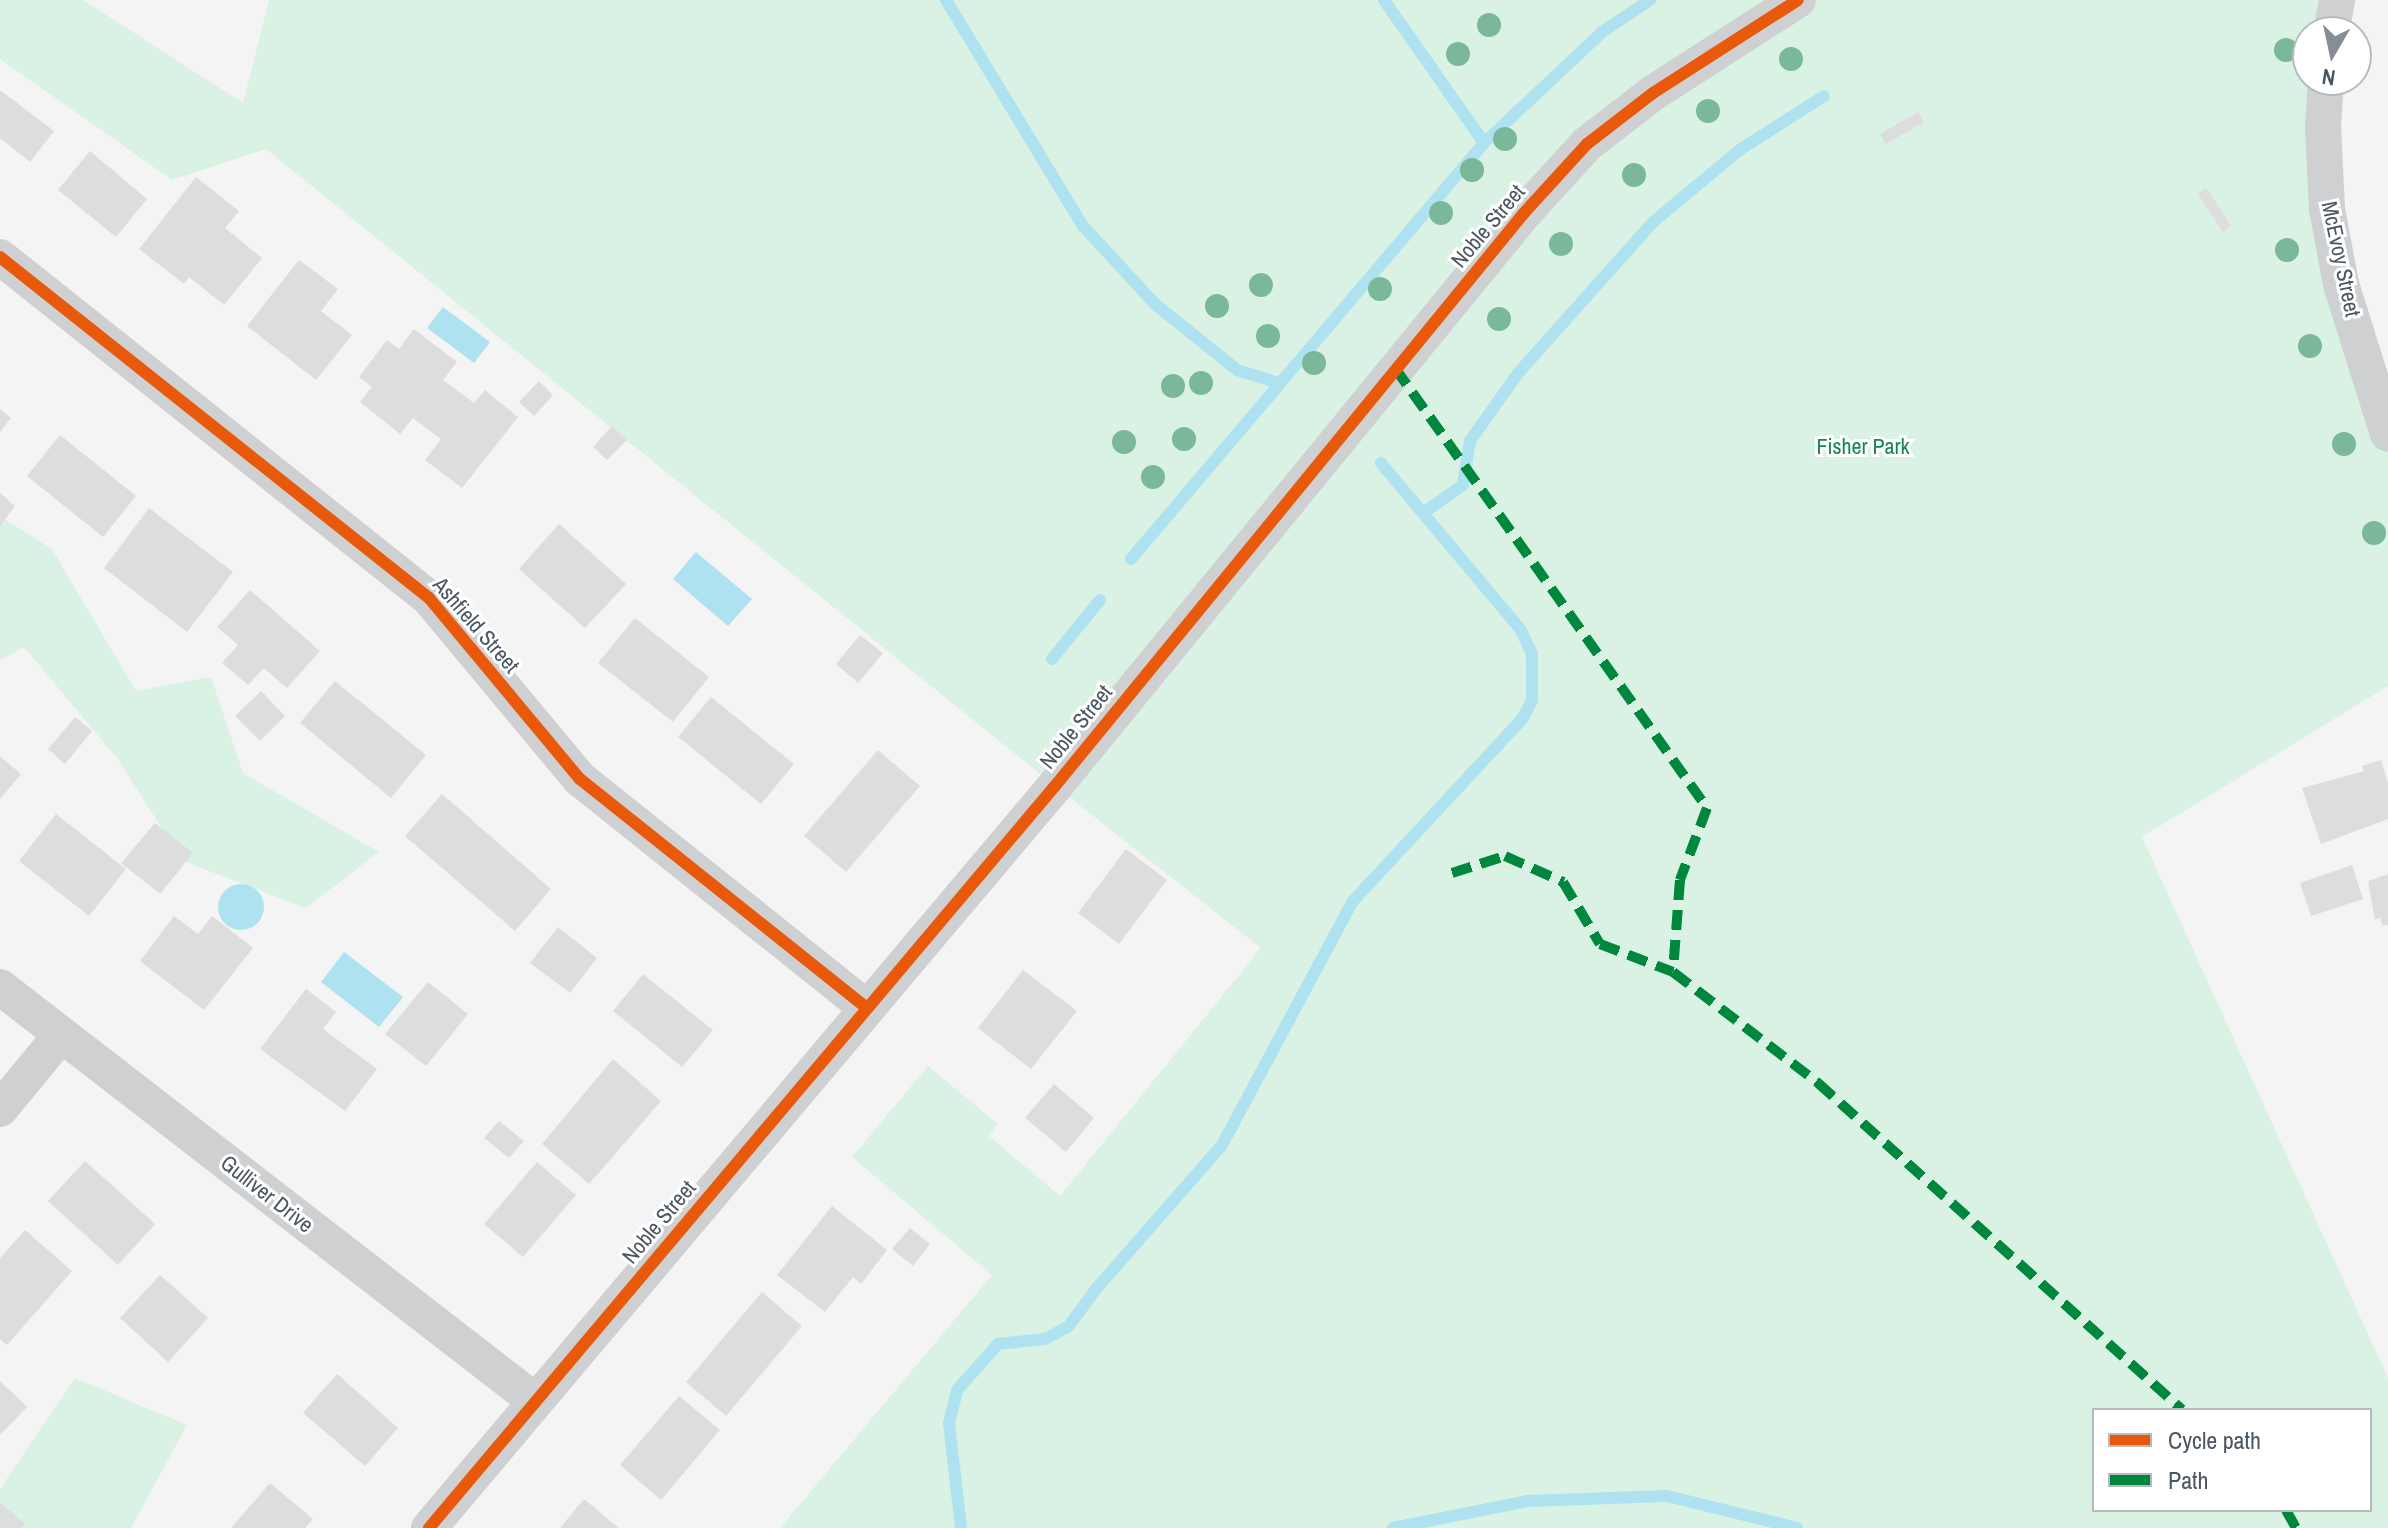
<!DOCTYPE html>
<html>
<head>
<meta charset="utf-8">
<style>
  body { margin:0 }
  #map { position:relative; width:2388px; height:1528px; overflow:hidden; background:#f4f4f4; font-family:"Archivo Narrow",sans-serif }
  div>[style] { position:absolute }
  .green>* { inset:0; background:#d9f2e3 }
  .water>* { inset:0; background:#aee2f0 }
  .round { border-radius:50% }
  .stream>* { height:12px; margin:-6px; padding:0 6px; transform-origin:6px; border-radius:6px; background:#aee2f0 }
  .building>* { inset:0; background:#ddddde }
  .minor>* { height:36px; margin:-18px; padding:0 18px; transform-origin:18px; border-radius:18px; background:#ced0d2 }
  .quiet>* { height:10px; margin-top:-5px; transform-origin:0; background:repeating-linear-gradient(90deg,#00873e 0 20px,transparent 0 30px) }
  .cycleway>* { height:12px; margin:-6px; padding:0 6px; transform-origin:6px; border-radius:6px; background:#e8590c }
  .trees>* { width:24px; height:24px; margin:-12px; border-radius:50%; background:#7ab899 }
  span { translate:-50% -50%; white-space:nowrap; text-align:center; line-height:1.15; -webkit-text-stroke:6px #fff; paint-order:stroke }
  .street-label { font-size:22px; color:#4a5661 }
  .park-label { font-size:22px; color:#17864f }
  .legend { position:absolute; left:2092px; top:1408px; width:280px; height:104px; box-sizing:border-box; background:#fff; border:2px solid #b7bbc0; margin:0; padding:10px 14px; list-style:none; font-size:24px; color:#4a5661 }
  .legend li { display:flex; align-items:center; gap:16px; height:40px }
  .legend b { width:40px; border:2px solid #b7bbc0 }
  .north { position:absolute; left:2292px; top:16px; width:80px; height:80px; box-sizing:border-box; background:#fff; border:2px solid #b7bbc0; border-radius:50%; rotate:189deg; font-size:22px; font-weight:700; line-height:32px; text-align:center; color:#4a5661 }
  .north::after { content:''; display:block; margin:auto; width:28px; height:36px; background:#868d94; clip-path:polygon(50% 0,100% 100%,50% 72%,0 100%) }
</style>
</head>
<body>
<div id="map">
  <div class="green">
    <i style="clip-path:polygon(evenodd,0 0,83px 0,243px 103px,269px 0,2337px 0,2331px 32px,2308px 32px,2308px 80px,2323px 127px,2388px 434px,2388px 686px,2142px 837px,2388px 1378px,2388px 1528px,780px 1528px,992px 1275px,852px 1157px,928px 1066px,998px 1124px,989px 1136px,1060px 1196px,1261px 948px,1055px 786px,266px 149px,172px 180px,0 59px,0 0,2094px 1410px,2370px 1410px,2370px 1510px,2094px 1510px,2094px 1410px)"></i>
    <i style="clip-path:polygon(0 516px,52px 549px,136px 691px,211px 677px,243px 773px,379px 852px,306px 908px,183px 861px,117px 758px,24px 647px,0 660px)"></i>
    <i style="clip-path:polygon(75px 1378px,187px 1425px,131px 1528px,0 1528px,0 1489px)"></i>
  </div>
  <div class="water">
    <i style="clip-path:polygon(443px 307px,490px 342px,474px 363px,427px 328px)"></i>
    <i style="clip-path:polygon(696px 552px,752px 599px,728px 626px,673px 579px)"></i>
    <i class="round" style="left:218px;top:884px;width:46px;height:46px"></i>
    <i style="clip-path:polygon(344px 952px,403px 997px,379px 1027px,321px 982px)"></i>
  </div>
  <div class="stream">
    <i style="left:946px;top:0;width:264px;rotate:58.8deg"></i>
    <i style="left:1083px;top:226px;width:106px;rotate:47.3deg"></i>
    <i style="left:1155px;top:304px;width:105px;rotate:38.8deg"></i>
    <i style="left:1237px;top:370px;width:44px;rotate:17.2deg"></i>
    <i style="left:1384px;top:0;width:174px;rotate:55deg"></i>
    <i style="left:1423px;top:513px;width:49px;rotate:-35deg"></i>
    <i style="left:1463px;top:485px;width:45px;rotate:-81deg"></i>
    <i style="left:1470px;top:441px;width:85px;rotate:-54.6deg"></i>
    <i style="left:1519px;top:372px;width:201px;rotate:-48.2deg"></i>
    <i style="left:1653px;top:222px;width:114px;rotate:-39.7deg"></i>
    <i style="left:1741px;top:149px;width:98px;rotate:-32.6deg"></i>
    <i style="left:1131px;top:559px;width:546px;rotate:-49.68deg"></i>
    <i style="left:1484px;top:143px;width:162px;rotate:-43.2deg"></i>
    <i style="left:1602px;top:32px;width:58px;rotate:-33.7deg"></i>
    <i style="left:1052px;top:659px;width:76px;rotate:-50.9deg"></i>
    <i style="left:961px;top:1528px;width:106px;rotate:-96.5deg"></i>
    <i style="left:949px;top:1423px;width:34px;rotate:-76deg"></i>
    <i style="left:957px;top:1390px;width:62px;rotate:-48.3deg"></i>
    <i style="left:998px;top:1344px;width:47px;rotate:-6.1deg"></i>
    <i style="left:1045px;top:1339px;width:26px;rotate:-28deg"></i>
    <i style="left:1068px;top:1327px;width:47px;rotate:-53.6deg"></i>
    <i style="left:1096px;top:1289px;width:191px;rotate:-48.8deg"></i>
    <i style="left:1222px;top:1145px;width:277px;rotate:-61.8deg"></i>
    <i style="left:1353px;top:901px;width:250px;rotate:-47.1deg"></i>
    <i style="left:1523px;top:718px;width:20px;rotate:-63deg"></i>
    <i style="left:1532px;top:700px;width:46px;rotate:-90deg"></i>
    <i style="left:1532px;top:654px;width:26px;rotate:-115deg"></i>
    <i style="left:1521px;top:630px;width:218px;rotate:-130deg"></i>
    <i style="left:1393px;top:1528px;width:138px;rotate:-11.3deg"></i>
    <i style="left:1528px;top:1501px;width:139px;rotate:-2.1deg"></i>
    <i style="left:1667px;top:1496px;width:134px;rotate:13.8deg"></i>
  </div>
  <div class="building">
    <i style="clip-path:polygon(0 90px,54px 131px,30px 162px,0 138px)"></i>
    <i style="clip-path:polygon(1918px 112px,1924px 122px,1886px 144px,1880px 134px)"></i>
    <i style="clip-path:polygon(90px 151px,147px 199px,116px 237px,58px 190px)"></i>
    <i style="clip-path:polygon(196px 177px,239px 211px,225px 228px,262px 258px,224px 305px,189px 277px,184px 284px,139px 249px)"></i>
    <i style="clip-path:polygon(2206px 187px,2231px 226px,2223px 232px,2198px 194px)"></i>
    <i style="clip-path:polygon(299px 260px,338px 289px,321px 311px,352px 335px,316px 380px,247px 326px)"></i>
    <i style="clip-path:polygon(414px 329px,457px 362px,443px 380px,474px 403px,485px 390px,518px 417px,462px 488px,425px 460px,441px 439px,413px 418px,400px 434px,360px 402px,372px 387px,359px 377px,387px 340px,399px 349px)"></i>
    <i style="clip-path:polygon(539px 381px,553px 395px,534px 416px,519px 402px)"></i>
    <i style="clip-path:polygon(0 409px,11px 418px,0 432px)"></i>
    <i style="clip-path:polygon(612px 426px,627px 440px,607px 460px,593px 447px)"></i>
    <i style="clip-path:polygon(60px 435px,136px 496px,103px 537px,27px 476px)"></i>
    <i style="clip-path:polygon(0 493px,15px 506px,0 526px)"></i>
    <i style="clip-path:polygon(149px 508px,233px 572px,187px 632px,104px 568px)"></i>
    <i style="clip-path:polygon(559px 524px,626px 584px,585px 628px,519px 569px)"></i>
    <i style="clip-path:polygon(250px 590px,320px 651px,287px 688px,264px 668px,248px 685px,222px 663px,238px 645px,217px 627px)"></i>
    <i style="clip-path:polygon(635px 618px,709px 677px,673px 722px,598px 663px)"></i>
    <i style="clip-path:polygon(860px 635px,883px 653px,858px 683px,836px 664px)"></i>
    <i style="clip-path:polygon(335px 681px,426px 755px,391px 798px,300px 723px)"></i>
    <i style="clip-path:polygon(261px 691px,285px 716px,260px 741px,235px 716px)"></i>
    <i style="clip-path:polygon(711px 697px,794px 764px,761px 804px,678px 737px)"></i>
    <i style="clip-path:polygon(75px 717px,92px 731px,65px 764px,48px 749px)"></i>
    <i style="clip-path:polygon(878px 750px,920px 786px,846px 872px,804px 836px)"></i>
    <i style="clip-path:polygon(0 756px,21px 774px,0 799px)"></i>
    <i style="clip-path:polygon(2381px 760px,2388px 783px,2388px 819px,2321px 844px,2302px 788px,2364px 771px,2362px 766px)"></i>
    <i style="clip-path:polygon(442px 794px,551px 889px,515px 931px,405px 836px)"></i>
    <i style="clip-path:polygon(56px 814px,126px 869px,89px 916px,19px 861px)"></i>
    <i style="clip-path:polygon(155px 823px,193px 853px,160px 894px,121px 863px)"></i>
    <i style="clip-path:polygon(1126px 849px,1167px 880px,1119px 944px,1078px 913px)"></i>
    <i style="clip-path:polygon(2352px 865px,2363px 899px,2311px 916px,2300px 883px)"></i>
    <i style="clip-path:polygon(2388px 874px,2388px 925px,2383px 926px,2380px 918px,2375px 920px,2368px 881px)"></i>
    <i style="clip-path:polygon(174px 916px,198px 934px,212px 916px,253px 948px,204px 1010px,140px 961px)"></i>
    <i style="clip-path:polygon(558px 927px,597px 958px,570px 993px,530px 963px)"></i>
    <i style="clip-path:polygon(1023px 970px,1077px 1011px,1031px 1069px,978px 1028px)"></i>
    <i style="clip-path:polygon(643px 974px,713px 1030px,682px 1067px,613px 1011px)"></i>
    <i style="clip-path:polygon(428px 982px,468px 1014px,426px 1066px,385px 1034px)"></i>
    <i style="clip-path:polygon(306px 989px,336px 1012px,323px 1029px,377px 1069px,345px 1111px,260px 1049px)"></i>
    <i style="clip-path:polygon(613px 1059px,661px 1101px,589px 1184px,542px 1144px)"></i>
    <i style="clip-path:polygon(1054px 1084px,1094px 1118px,1066px 1152px,1025px 1118px)"></i>
    <i style="clip-path:polygon(499px 1121px,524px 1141px,509px 1158px,484px 1138px)"></i>
    <i style="clip-path:polygon(85px 1161px,155px 1224px,118px 1265px,48px 1201px)"></i>
    <i style="clip-path:polygon(537px 1162px,576px 1195px,523px 1257px,484px 1224px)"></i>
    <i style="clip-path:polygon(832px 1206px,887px 1250px,861px 1284px,853px 1277px,825px 1312px,777px 1275px)"></i>
    <i style="clip-path:polygon(910px 1228px,930px 1244px,913px 1266px,892px 1249px)"></i>
    <i style="clip-path:polygon(25px 1230px,72px 1271px,7px 1345px,0 1339px,0 1258px)"></i>
    <i style="clip-path:polygon(160px 1275px,208px 1318px,168px 1362px,120px 1318px)"></i>
    <i style="clip-path:polygon(762px 1292px,802px 1326px,726px 1416px,686px 1382px)"></i>
    <i style="clip-path:polygon(337px 1374px,398px 1428px,365px 1466px,303px 1413px)"></i>
    <i style="clip-path:polygon(0 1381px,27px 1407px,0 1435px)"></i>
    <i style="clip-path:polygon(679px 1396px,720px 1430px,661px 1500px,620px 1465px)"></i>
    <i style="clip-path:polygon(270px 1483px,313px 1519px,305px 1528px,231px 1528px)"></i>
    <i style="clip-path:polygon(584px 1499px,619px 1528px,560px 1528px)"></i>
    <i style="clip-path:polygon(0 1502px,25px 1524px,22px 1528px,0 1528px)"></i>
  </div>
  <div class="minor">
    <i style="left:2331px;top:32px;width:33px;rotate:-79deg"></i>
    <i style="left:2326px;top:80px;width:47px;rotate:93.7deg"></i>
    <i style="left:2323px;top:127px;width:82px;rotate:87.2deg"></i>
    <i style="left:2327px;top:209px;width:76px;rotate:79.4deg"></i>
    <i style="left:2341px;top:284px;width:157px;rotate:72.6deg"></i>
    <i style="left:0;top:257px;width:548px;rotate:38.48deg"></i>
    <i style="left:429px;top:598px;width:236px;rotate:50.2deg"></i>
    <i style="left:580px;top:779px;width:367px;rotate:38.6deg"></i>
    <i style="left:0;top:987px;width:675px;rotate:37.72deg"></i>
    <i style="left:0;top:1109px;width:96px;rotate:-50.5deg"></i>
    <i style="left:429px;top:1528px;width:971px;rotate:-49.85deg"></i>
    <i style="left:1055px;top:786px;width:740px;rotate:-50.7deg"></i>
    <i style="left:1524px;top:213px;width:93px;rotate:-47.6deg"></i>
    <i style="left:1587px;top:144px;width:83px;rotate:-37.7deg"></i>
    <i style="left:1653px;top:93px;width:172px;rotate:-32.7deg"></i>
  </div>
  <div class="quiet">
    <i style="left:1395px;top:368px;width:539px;rotate:54.66deg"></i>
    <i style="left:1707px;top:808px;width:77px;rotate:110.6deg"></i>
    <i style="left:1680px;top:880px;width:92px;rotate:94.4deg"></i>
    <i style="left:1673px;top:972px;width:183px;rotate:37.4deg"></i>
    <i style="left:1818px;top:1083px;width:489px;rotate:41.9deg"></i>
    <i style="left:1452px;top:873px;width:56px;rotate:-17.8deg"></i>
    <i style="left:1505px;top:856px;width:64px;rotate:24.1deg"></i>
    <i style="left:1563px;top:882px;width:72px;rotate:59.2deg"></i>
    <i style="left:1600px;top:944px;width:78px;rotate:21deg"></i>
    <i style="left:2286px;top:1510px;width:21px;rotate:61deg"></i>
  </div>
  <div class="cycleway">
    <i style="left:0;top:257px;width:548px;rotate:38.48deg"></i>
    <i style="left:429px;top:598px;width:236px;rotate:50.2deg"></i>
    <i style="left:580px;top:779px;width:367px;rotate:38.6deg"></i>
    <i style="left:429px;top:1528px;width:971px;rotate:-49.85deg"></i>
    <i style="left:1055px;top:786px;width:740px;rotate:-50.7deg"></i>
    <i style="left:1524px;top:213px;width:93px;rotate:-47.6deg"></i>
    <i style="left:1587px;top:144px;width:83px;rotate:-37.7deg"></i>
    <i style="left:1653px;top:93px;width:172px;rotate:-32.7deg"></i>
  </div>
  <div class="trees">
    <i style="left:1489px;top:25px"></i>
    <i style="left:2286px;top:50px"></i>
    <i style="left:1458px;top:54px"></i>
    <i style="left:1791px;top:59px"></i>
    <i style="left:1708px;top:111px"></i>
    <i style="left:1505px;top:139px"></i>
    <i style="left:1472px;top:170px"></i>
    <i style="left:1634px;top:175px"></i>
    <i style="left:1441px;top:213px"></i>
    <i style="left:1561px;top:244px"></i>
    <i style="left:2287px;top:250px"></i>
    <i style="left:1261px;top:285px"></i>
    <i style="left:1380px;top:289px"></i>
    <i style="left:1217px;top:306px"></i>
    <i style="left:1499px;top:319px"></i>
    <i style="left:1268px;top:336px"></i>
    <i style="left:2310px;top:346px"></i>
    <i style="left:1314px;top:363px"></i>
    <i style="left:1201px;top:383px"></i>
    <i style="left:1173px;top:386px"></i>
    <i style="left:1184px;top:439px"></i>
    <i style="left:1124px;top:442px"></i>
    <i style="left:2344px;top:444px"></i>
    <i style="left:1153px;top:477px"></i>
    <i style="left:2374px;top:533px"></i>
  </div>
  <div class="street-label">
    <span style="left:1488px;top:226px;rotate:-50deg">Noble Street</span>
    <span style="left:2341px;top:259px;rotate:78deg">McEvoy Street</span>
    <span style="left:476px;top:625px;rotate:49deg">Ashfield Street</span>
    <span style="left:1076px;top:727px;rotate:-51deg">Noble Street</span>
    <span style="left:267px;top:1194px;rotate:38deg">Gulliver Drive</span>
    <span style="left:659px;top:1222px;rotate:-50deg">Noble Street</span>
  </div>
  <div class="park-label">
    <span style="left:1863px;top:447px">Fisher Park</span>
  </div>
  <ul class="legend">
  <li><b style="height:10px;background:#e8590c"></b>Cycle path</li>
  <li><b style="height:10px;background:#00873e"></b>Path</li>
  </ul>
  <div class="north">N</div>
</div>
</body>
</html>
